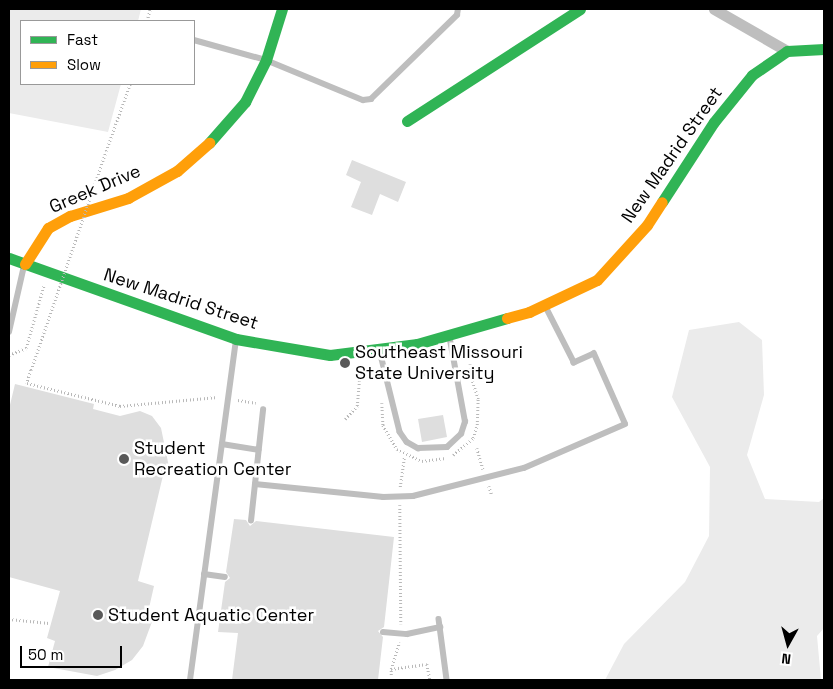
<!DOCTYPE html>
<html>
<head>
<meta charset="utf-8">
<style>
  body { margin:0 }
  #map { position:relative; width:833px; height:689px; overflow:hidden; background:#fff; font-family:"Space Grotesk",sans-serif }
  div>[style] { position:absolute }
  .green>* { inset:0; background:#ebebeb }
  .building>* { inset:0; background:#dedede }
  .path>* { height:2.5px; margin-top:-1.25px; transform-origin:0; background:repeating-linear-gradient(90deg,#b9b9b9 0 1px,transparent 0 3.5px) }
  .lane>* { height:5.5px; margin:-2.75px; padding:0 2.75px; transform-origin:2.75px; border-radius:2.75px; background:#bebebe }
  .street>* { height:11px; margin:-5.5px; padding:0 5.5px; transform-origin:5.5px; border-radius:5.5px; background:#bebebe }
  .fast>* { height:11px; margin:-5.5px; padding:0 5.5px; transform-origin:5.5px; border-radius:5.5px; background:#30b455 }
  .slow>* { height:11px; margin:-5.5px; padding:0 5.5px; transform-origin:5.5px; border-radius:5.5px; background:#ff9f0a }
  .path-bridge>* { height:2.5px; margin-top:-1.25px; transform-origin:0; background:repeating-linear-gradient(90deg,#b9b9b9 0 1px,transparent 0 3.5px) }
  .dots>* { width:14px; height:14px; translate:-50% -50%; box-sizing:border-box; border:2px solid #fff; border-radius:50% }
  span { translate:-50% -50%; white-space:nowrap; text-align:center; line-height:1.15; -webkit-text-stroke:5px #fff; paint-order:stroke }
  .street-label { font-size:18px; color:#000 }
  .poi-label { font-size:18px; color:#000 }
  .left { translate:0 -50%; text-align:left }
  .frame { position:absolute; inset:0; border:10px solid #000; pointer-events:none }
  .legend { position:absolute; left:20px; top:20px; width:175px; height:65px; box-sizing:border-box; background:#fff; border:1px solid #999; margin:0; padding:6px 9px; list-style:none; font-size:15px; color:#000 }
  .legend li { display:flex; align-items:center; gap:10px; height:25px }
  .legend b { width:25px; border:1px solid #999 }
  .north { position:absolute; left:763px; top:619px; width:50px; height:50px; -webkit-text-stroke:4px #fff; paint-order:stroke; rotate:187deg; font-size:14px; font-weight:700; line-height:20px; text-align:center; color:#000 }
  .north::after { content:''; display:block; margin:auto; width:18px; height:22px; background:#000; clip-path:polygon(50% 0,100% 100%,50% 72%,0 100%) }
  .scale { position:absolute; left:20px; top:646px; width:102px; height:22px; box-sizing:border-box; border:2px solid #000; border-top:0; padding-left:6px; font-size:15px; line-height:18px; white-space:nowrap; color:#000; -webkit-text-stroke:4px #fff; paint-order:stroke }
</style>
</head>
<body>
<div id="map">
  <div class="green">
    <i style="clip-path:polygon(9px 9px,141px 9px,138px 21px,21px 21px,21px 84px,121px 84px,108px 132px,9px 113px)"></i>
    <i style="clip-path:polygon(739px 322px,762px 340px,764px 395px,747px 455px,765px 499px,819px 502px,824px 498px,824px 628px,817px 636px,821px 680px,605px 680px,624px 644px,685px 582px,709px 536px,710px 467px,672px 397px,689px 330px)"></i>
  </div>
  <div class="building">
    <i style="clip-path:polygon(352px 160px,406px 182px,398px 202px,380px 194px,372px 215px,351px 207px,361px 182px,346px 175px)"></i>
    <i style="clip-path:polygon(15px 384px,94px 404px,93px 409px,120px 416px,140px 411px,152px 416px,161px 428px,169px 467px,165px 467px,138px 581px,154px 586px,147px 617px,153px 619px,143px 646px,132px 660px,115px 670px,97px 676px,48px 667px,55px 641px,47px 638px,60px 591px,9px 577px,9px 409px)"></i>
    <i style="clip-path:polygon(443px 415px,447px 437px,422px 442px,418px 419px)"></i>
    <i style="clip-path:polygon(234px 519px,246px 520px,250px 526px,256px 521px,394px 537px,384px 627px,378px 631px,383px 637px,378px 680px,232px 680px,238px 633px,218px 632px,225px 582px,230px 578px,226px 572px)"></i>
  </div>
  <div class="path">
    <i style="left:147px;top:21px;width:12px;rotate:-76deg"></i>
    <i style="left:106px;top:151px;width:71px;rotate:-70.3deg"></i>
    <i style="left:9px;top:355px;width:18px;rotate:-22deg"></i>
    <i style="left:26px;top:348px;width:66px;rotate:-74.1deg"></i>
    <i style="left:31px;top:370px;width:14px;rotate:107deg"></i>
    <i style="left:27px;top:383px;width:96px;rotate:13.9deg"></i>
    <i style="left:120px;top:406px;width:98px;rotate:-5.2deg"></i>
    <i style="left:407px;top:377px;width:36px;rotate:-9deg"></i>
    <i style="left:238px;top:400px;width:18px;rotate:9deg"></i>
    <i style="left:382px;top:403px;width:22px;rotate:87deg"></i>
    <i style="left:383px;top:425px;width:28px;rotate:60deg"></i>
    <i style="left:397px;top:449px;width:28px;rotate:26deg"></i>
    <i style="left:422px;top:461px;width:24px;rotate:-7deg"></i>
    <i style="left:345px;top:419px;width:18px;rotate:-47deg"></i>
    <i style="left:357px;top:406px;width:35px;rotate:-85deg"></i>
    <i style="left:477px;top:448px;width:22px;rotate:74deg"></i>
    <i style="left:453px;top:455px;width:26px;rotate:-40deg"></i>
    <i style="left:473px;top:438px;width:14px;rotate:-73deg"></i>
    <i style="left:477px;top:425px;width:26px;rotate:-88deg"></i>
    <i style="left:478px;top:399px;width:28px;rotate:-108deg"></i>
    <i style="left:469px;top:372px;width:8px;rotate:-83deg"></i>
    <i style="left:489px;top:486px;width:10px;rotate:73deg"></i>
    <i style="left:400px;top:487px;width:30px;rotate:-82deg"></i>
    <i style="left:400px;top:505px;width:119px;rotate:89.5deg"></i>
    <i style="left:9px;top:619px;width:40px;rotate:5.7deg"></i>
    <i style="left:391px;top:669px;width:28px;rotate:-73deg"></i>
    <i style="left:391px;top:675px;width:6px;rotate:-90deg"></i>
    <i style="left:391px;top:669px;width:36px;rotate:-8deg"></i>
    <i style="left:427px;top:664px;width:16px;rotate:79deg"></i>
    <i style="left:430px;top:680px;width:3px;rotate:180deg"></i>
  </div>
  <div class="lane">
    <i style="left:194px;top:40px;width:75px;rotate:15.5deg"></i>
    <i style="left:266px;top:60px;width:105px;rotate:22.4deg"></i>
    <i style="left:363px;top:100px;width:8px;rotate:-7deg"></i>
    <i style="left:371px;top:99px;width:120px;rotate:-44.3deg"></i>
    <i style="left:457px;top:15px;width:6px;rotate:-81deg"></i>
    <i style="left:9px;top:332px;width:68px;rotate:-77.2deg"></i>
    <i style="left:380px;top:351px;width:83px;rotate:76.1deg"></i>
    <i style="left:400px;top:432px;width:12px;rotate:55deg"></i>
    <i style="left:407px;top:442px;width:13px;rotate:29deg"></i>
    <i style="left:418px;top:448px;width:29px;rotate:-2deg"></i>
    <i style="left:447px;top:447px;width:19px;rotate:-43deg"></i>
    <i style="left:461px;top:434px;width:13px;rotate:-72deg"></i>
    <i style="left:465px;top:422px;width:88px;rotate:-100.4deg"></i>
    <i style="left:222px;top:444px;width:37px;rotate:9deg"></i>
    <i style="left:255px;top:484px;width:129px;rotate:5.8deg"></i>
    <i style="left:383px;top:497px;width:30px;rotate:-2deg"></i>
    <i style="left:413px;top:496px;width:114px;rotate:-14.2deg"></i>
    <i style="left:524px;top:468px;width:110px;rotate:-23.5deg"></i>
    <i style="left:625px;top:424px;width:77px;rotate:-113.9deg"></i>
    <i style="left:594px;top:354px;width:22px;rotate:156deg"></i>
    <i style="left:574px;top:363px;width:64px;rotate:-117deg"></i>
    <i style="left:251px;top:521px;width:112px;rotate:-83.8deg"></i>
    <i style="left:204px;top:574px;width:21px;rotate:8deg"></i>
    <i style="left:439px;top:619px;width:62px;rotate:82.5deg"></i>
    <i style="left:383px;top:632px;width:24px;rotate:5deg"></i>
    <i style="left:407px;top:634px;width:34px;rotate:-12deg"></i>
    <i style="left:190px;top:680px;width:342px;rotate:-82.3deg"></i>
  </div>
  <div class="street">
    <i style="left:714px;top:9px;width:84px;rotate:29.9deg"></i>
  </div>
  <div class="fast">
    <i style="left:407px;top:121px;width:206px;rotate:-32.9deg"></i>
    <i style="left:209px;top:143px;width:55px;rotate:-48.7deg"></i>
    <i style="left:245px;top:102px;width:47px;rotate:-63.4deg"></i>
    <i style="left:266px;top:60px;width:53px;rotate:-72.6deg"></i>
    <i style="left:662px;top:202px;width:95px;rotate:-57deg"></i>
    <i style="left:714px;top:122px;width:60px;rotate:-51deg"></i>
    <i style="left:752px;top:75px;width:42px;rotate:-34.4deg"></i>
    <i style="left:787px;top:51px;width:37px;rotate:-3deg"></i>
    <i style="left:9px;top:258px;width:241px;rotate:19.6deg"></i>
    <i style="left:236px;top:339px;width:95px;rotate:9.7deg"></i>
    <i style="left:330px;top:355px;width:88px;rotate:-7.2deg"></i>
    <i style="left:417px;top:344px;width:94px;rotate:-16.1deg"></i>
  </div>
  <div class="slow">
    <i style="left:25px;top:264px;width:43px;rotate:-57.4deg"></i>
    <i style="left:48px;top:228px;width:25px;rotate:-29deg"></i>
    <i style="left:70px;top:216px;width:61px;rotate:-17.2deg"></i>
    <i style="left:128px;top:198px;width:56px;rotate:-28.9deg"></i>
    <i style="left:177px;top:171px;width:43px;rotate:-41.2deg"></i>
    <i style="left:507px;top:318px;width:23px;rotate:-15deg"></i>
    <i style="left:529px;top:312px;width:75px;rotate:-25.2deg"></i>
    <i style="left:597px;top:280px;width:74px;rotate:-47.7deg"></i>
    <i style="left:647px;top:225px;width:27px;rotate:-57deg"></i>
  </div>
  <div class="path-bridge">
    <i style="left:31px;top:370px;width:231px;rotate:-71.1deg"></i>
  </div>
  <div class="dots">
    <i style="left:345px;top:363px;background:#595959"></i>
    <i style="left:124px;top:459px;background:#595959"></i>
    <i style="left:98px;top:615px;background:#595959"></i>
  </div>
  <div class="street-label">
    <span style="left:672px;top:155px;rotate:-55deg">New Madrid Street</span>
    <span style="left:95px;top:189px;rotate:-23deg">Greek Drive</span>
    <span style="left:181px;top:299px;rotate:18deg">New Madrid Street</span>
  </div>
  <div class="poi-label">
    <span class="left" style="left:355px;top:363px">Southeast Missouri<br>State University</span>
    <span class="left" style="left:134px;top:459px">Student<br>Recreation Center</span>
    <span class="left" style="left:108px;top:615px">Student Aquatic Center</span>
  </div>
  <div class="frame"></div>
  <ul class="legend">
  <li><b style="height:6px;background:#30b455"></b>Fast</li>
  <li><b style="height:6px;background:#ff9f0a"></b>Slow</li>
  </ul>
  <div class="north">N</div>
  <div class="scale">50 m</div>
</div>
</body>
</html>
